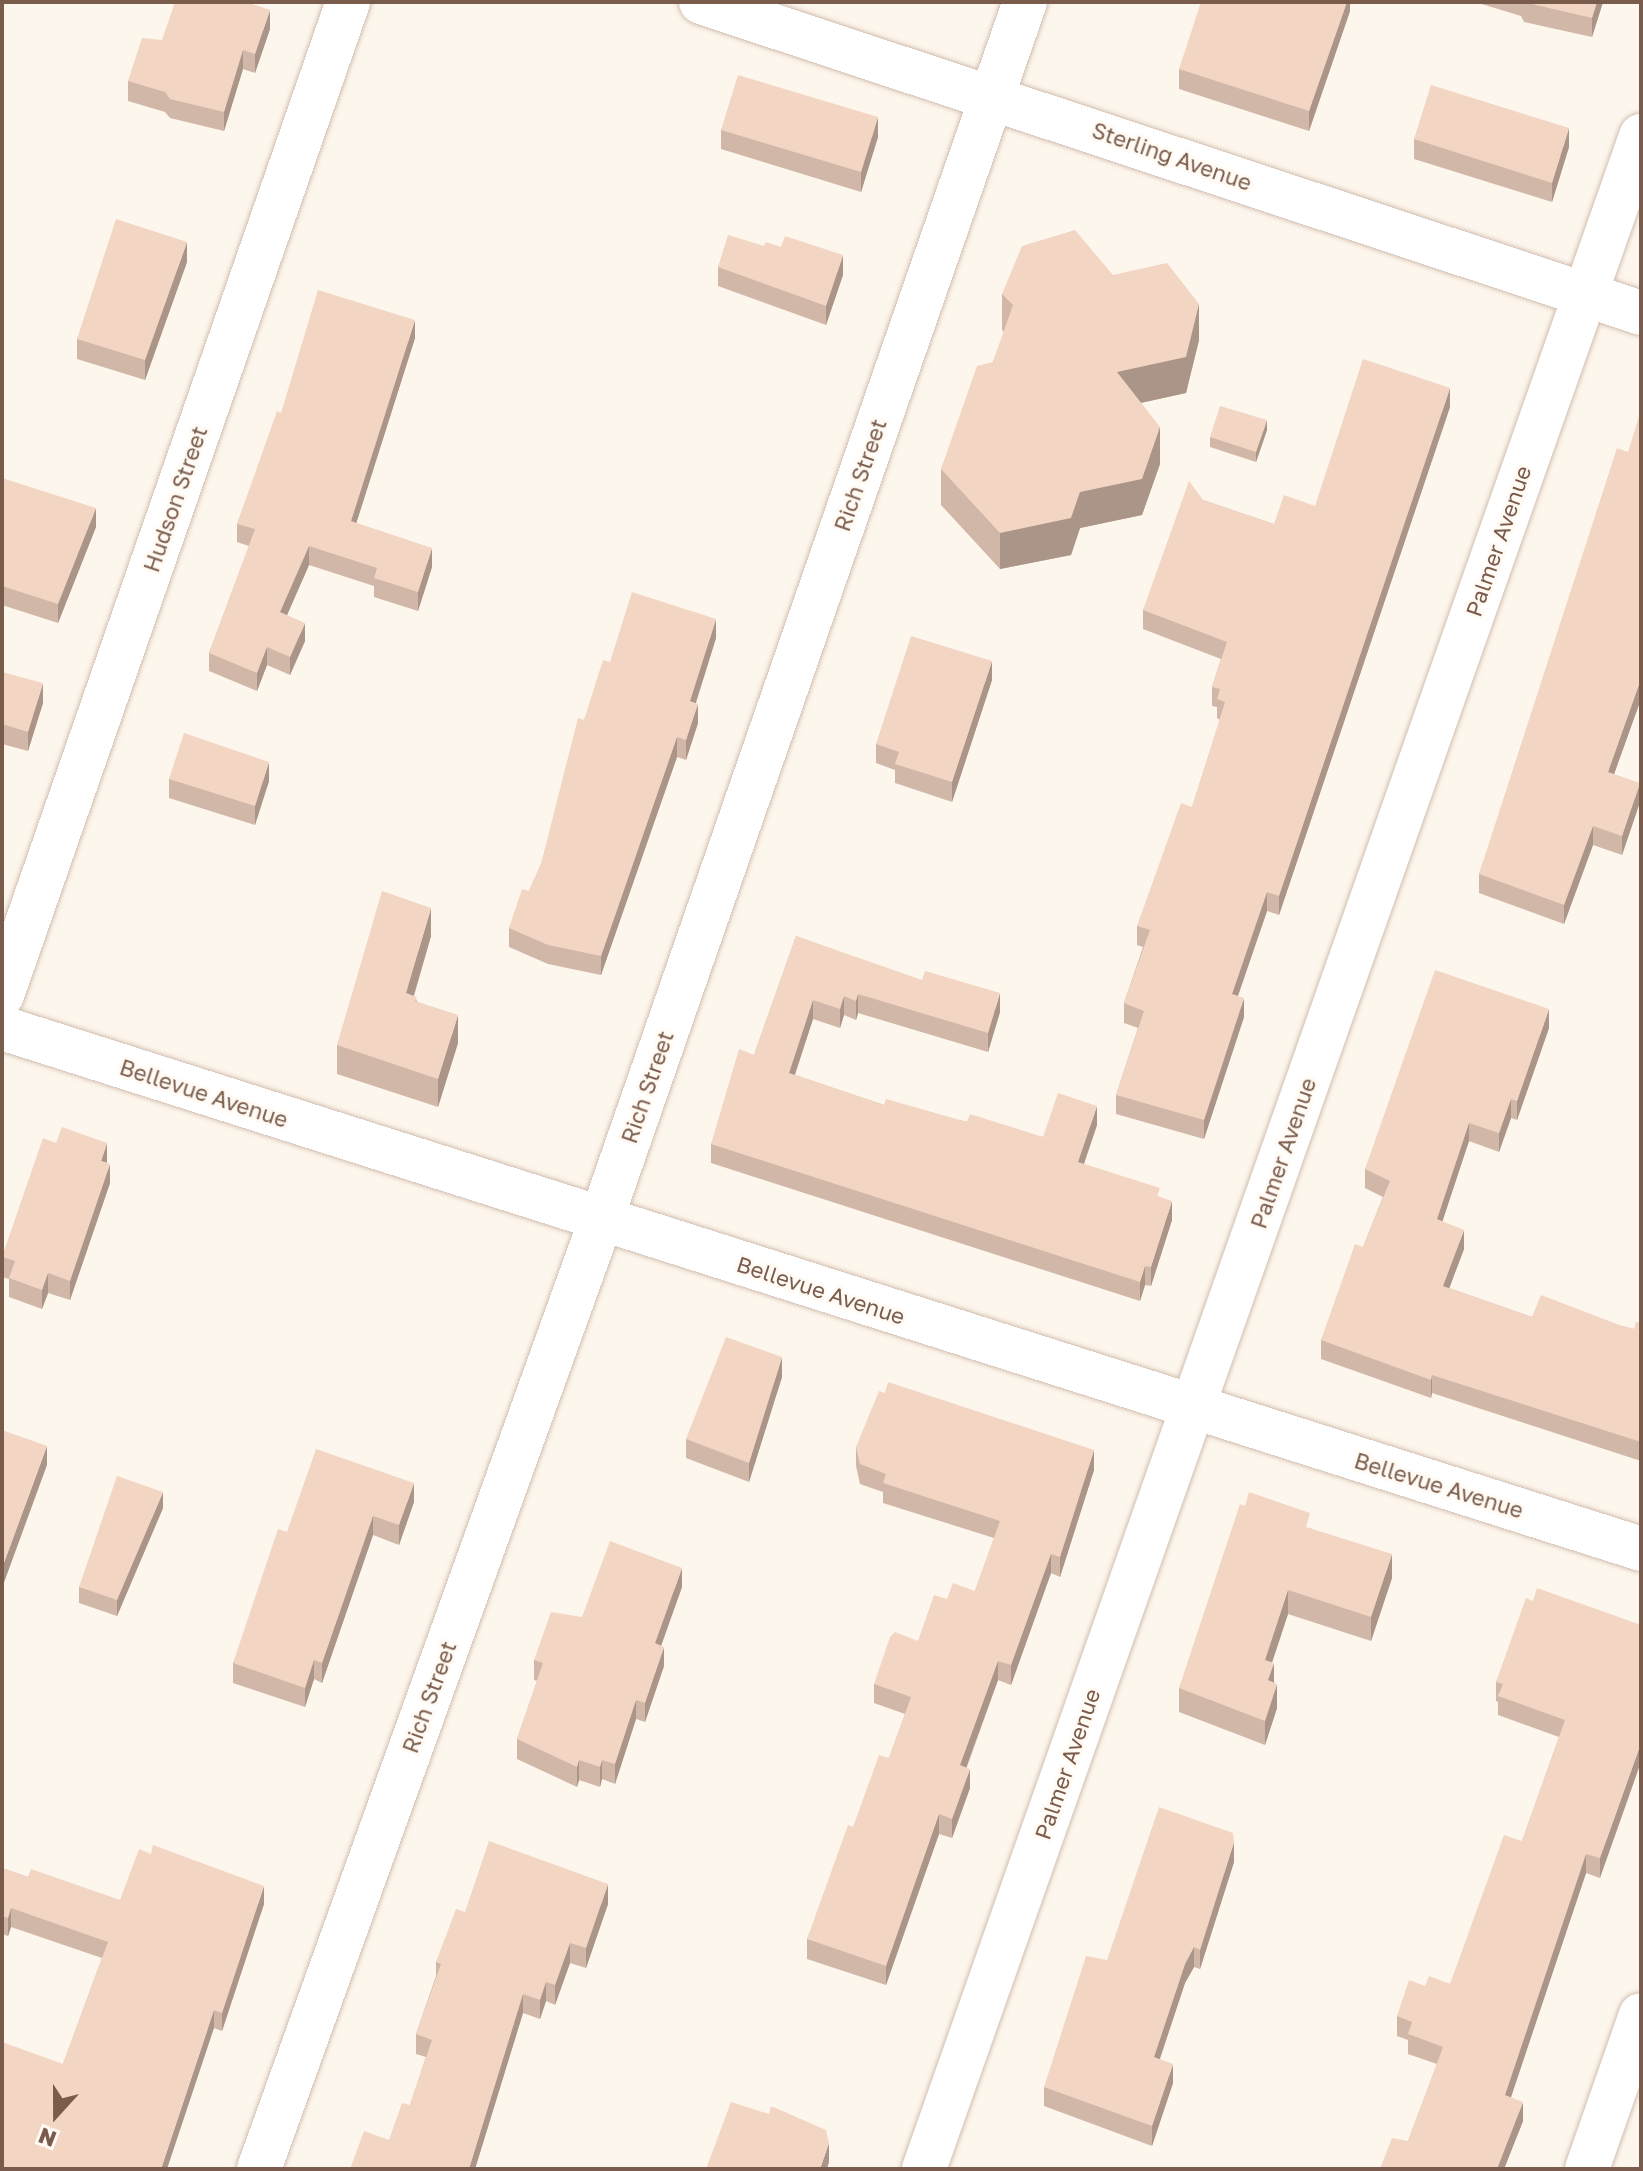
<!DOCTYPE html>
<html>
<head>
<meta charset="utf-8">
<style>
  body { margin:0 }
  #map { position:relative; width:1643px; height:2171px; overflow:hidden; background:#fdf6ec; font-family:"Golos Text",sans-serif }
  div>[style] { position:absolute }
  .roads { filter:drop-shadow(0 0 2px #d1beb0) drop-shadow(0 0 2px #d1beb0) }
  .street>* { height:44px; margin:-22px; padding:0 22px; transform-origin:22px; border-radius:22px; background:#fff }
  .wall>* { inset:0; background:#d1b7a8 }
  .shaded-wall>* { inset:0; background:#aa9588 }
  .building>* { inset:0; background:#f3d5c3 }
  span { translate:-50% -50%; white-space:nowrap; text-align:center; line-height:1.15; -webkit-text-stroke:6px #fffaf3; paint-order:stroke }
  .street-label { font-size:22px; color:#7a5c4d }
  .frame { position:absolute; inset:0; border:4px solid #7a5c4d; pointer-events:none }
  .north { position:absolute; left:16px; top:2075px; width:80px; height:80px; -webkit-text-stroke:6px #fffaf3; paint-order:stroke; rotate:201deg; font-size:22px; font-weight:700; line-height:32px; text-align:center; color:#7a5c4d }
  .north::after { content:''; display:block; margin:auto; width:28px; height:36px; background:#7a5c4d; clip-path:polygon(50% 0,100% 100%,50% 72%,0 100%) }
</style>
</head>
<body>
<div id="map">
  <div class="roads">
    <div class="street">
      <i style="left:701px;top:2px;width:990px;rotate:18.31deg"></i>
      <i style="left:2px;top:995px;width:1052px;rotate:-70.79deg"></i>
      <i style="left:2px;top:1028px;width:1720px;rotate:17.63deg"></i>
      <i style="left:259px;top:2169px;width:1009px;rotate:-70.18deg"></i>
      <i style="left:601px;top:1220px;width:1290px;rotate:-70.81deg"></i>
      <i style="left:924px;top:2169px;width:2156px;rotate:-70.57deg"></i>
      <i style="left:1587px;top:2169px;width:163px;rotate:-70.7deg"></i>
    </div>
  </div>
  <div class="wall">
    <i style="clip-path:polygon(1350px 2px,1350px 11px,1309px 131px,1179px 89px,1179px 69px)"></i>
    <i style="clip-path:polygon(1475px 2px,1603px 2px,1592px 37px,1524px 22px,1521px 16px)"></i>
    <i style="clip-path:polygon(270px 29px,255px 73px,243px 69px,224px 131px,170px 118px,165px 112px,128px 101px,128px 81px,162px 40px)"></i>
    <i style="clip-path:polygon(721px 130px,878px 137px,861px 192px,721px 149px)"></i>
    <i style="clip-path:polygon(1414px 139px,1569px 147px,1552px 202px,1414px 159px)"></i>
    <i style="clip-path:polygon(764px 246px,843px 275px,826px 325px,718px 286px,718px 267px)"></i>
    <i style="clip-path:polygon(187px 262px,145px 380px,77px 359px,77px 339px)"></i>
    <i style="clip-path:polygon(1113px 275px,1199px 340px,1186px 393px,1141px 403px,1160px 464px,1142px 515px,1080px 528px,1071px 555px,1000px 569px,941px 505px,941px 469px,993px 362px,1004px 332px,1002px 330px,1002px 294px)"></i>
    <i style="clip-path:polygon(415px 338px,356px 523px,432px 567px,418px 611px,374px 597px,374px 586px,309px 565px,287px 615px,305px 641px,290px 675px,267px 665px,257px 691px,209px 671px,209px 653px,249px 546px,237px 542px,237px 524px,281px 413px)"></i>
    <i style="clip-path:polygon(1450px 407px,1279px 915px,1267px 911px,1238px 996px,1244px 1017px,1204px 1139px,1116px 1114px,1116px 1095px,1138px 1028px,1124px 1023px,1124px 1003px,1143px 947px,1137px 945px,1137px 926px,1192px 807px,1220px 720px,1217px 718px,1217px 707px,1212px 706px,1212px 687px,1221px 659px,1143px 629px,1143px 610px,1203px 500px,1274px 524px,1315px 506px)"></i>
    <i style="clip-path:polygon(1267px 430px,1256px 462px,1210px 447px,1210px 437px)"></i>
    <i style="clip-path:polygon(1628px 452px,1641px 699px,1614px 774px,1640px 802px,1622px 855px,1593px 845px,1564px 924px,1479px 893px,1479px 874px)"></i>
    <i style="clip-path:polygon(2px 478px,96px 527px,58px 623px,2px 605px)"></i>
    <i style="clip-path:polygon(716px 638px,696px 703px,698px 723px,686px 760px,677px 757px,601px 975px,548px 964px,509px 947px,509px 928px,529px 891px,541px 864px,584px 720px,610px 662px)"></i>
    <i style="clip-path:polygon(2px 672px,43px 703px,28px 751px,2px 744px)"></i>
    <i style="clip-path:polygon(992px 680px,952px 802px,895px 783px,895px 770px,876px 763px,876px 744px)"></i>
    <i style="clip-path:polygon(169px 779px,269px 781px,255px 825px,169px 798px)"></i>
    <i style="clip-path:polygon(431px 936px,414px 996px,417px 1001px,458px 1043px,438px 1107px,337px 1074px,337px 1045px)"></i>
    <i style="clip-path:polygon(796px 936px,1000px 1012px,988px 1052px,858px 1013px,856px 1020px,844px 1015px,840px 1028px,813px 1019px,795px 1075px,884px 1105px,1043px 1137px,1097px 1125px,1084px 1164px,1160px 1197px,1172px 1220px,1151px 1286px,1145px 1285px,1140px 1301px,711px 1163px,711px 1144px,754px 1055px)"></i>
    <i style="clip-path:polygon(1549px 1028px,1517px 1120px,1511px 1118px,1499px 1152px,1469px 1141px,1442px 1221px,1464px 1249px,1449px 1288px,1532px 1317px,1622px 1326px,1634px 1329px,1641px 1323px,1641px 1461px,1432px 1393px,1431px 1398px,1321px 1359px,1321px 1340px,1363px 1247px,1383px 1197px,1365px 1188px,1365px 1169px)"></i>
    <i style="clip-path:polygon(107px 1163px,110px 1183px,70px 1300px,48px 1293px,42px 1309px,9px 1297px,9px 1279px,2px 1277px,2px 1257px)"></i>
    <i style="clip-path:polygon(782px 1377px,749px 1482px,686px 1458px,686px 1439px)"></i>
    <i style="clip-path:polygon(856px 1447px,1094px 1470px,1060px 1577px,1051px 1573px,1011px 1685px,998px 1680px,967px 1767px,970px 1788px,952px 1838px,939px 1834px,886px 1985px,807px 1959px,807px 1939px,853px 1827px,889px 1758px,905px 1714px,874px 1703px,874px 1684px,918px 1641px,947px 1599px,975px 1591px,994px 1538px,883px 1503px,883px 1492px,860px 1484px,856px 1466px)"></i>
    <i style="clip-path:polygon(414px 1502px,399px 1545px,373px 1535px,322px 1683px,314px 1679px,305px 1707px,233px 1683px,233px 1663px,287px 1532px)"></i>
    <i style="clip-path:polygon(163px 1508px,117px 1616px,79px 1603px,79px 1587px)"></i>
    <i style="clip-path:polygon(1310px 1528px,1392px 1578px,1371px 1641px,1288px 1614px,1272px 1662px,1277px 1708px,1265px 1745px,1179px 1712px,1179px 1688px)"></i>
    <i style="clip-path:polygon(682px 1587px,661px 1645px,664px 1666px,645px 1722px,636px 1719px,615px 1784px,602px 1779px,600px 1787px,579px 1780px,577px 1787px,517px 1759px,517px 1739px,537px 1681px,534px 1680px,534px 1660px,582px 1617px)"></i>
    <i style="clip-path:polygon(1533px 1601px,1641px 1625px,1600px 1878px,1586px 1873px,1511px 2097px,1523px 2121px,1504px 2169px,1380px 2169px,1408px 2141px,1437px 2064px,1408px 2054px,1408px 2040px,1397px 2036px,1397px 2016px,1425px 1986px,1450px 1984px,1522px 1841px,1559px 1737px,1498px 1715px,1498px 1702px,1496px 1701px,1496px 1682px)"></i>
    <i style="clip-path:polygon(1234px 1862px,1200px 1969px,1194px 1967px,1185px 1983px,1160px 2059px,1173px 2083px,1152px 2146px,1044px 2106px,1044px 2087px)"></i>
    <i style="clip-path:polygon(2px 1868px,28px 1877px,120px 1900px,264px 1904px,222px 2031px,214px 2028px,63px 2064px,102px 1958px,11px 1927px,8px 1936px,2px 1934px)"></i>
    <i style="clip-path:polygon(608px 1904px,586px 1968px,570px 1963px,555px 2005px,546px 2001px,540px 2019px,523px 2013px,475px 2169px,350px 2169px,389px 2140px,410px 2105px,426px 2057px,416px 2054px,416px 2034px,436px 1976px,436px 1962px,465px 1912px)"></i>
  </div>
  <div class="shaded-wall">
    <i style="clip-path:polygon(1347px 2px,1350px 2px,1350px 11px,1309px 131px,1309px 111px)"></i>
    <i style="clip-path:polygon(1597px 2px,1603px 2px,1592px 37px,1592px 18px)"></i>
    <i style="clip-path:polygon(270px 10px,270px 29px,255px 73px,255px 54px)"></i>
    <i style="clip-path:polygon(243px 50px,243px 69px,224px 131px,224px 112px)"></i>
    <i style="clip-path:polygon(878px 117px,878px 137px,861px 192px,861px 172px)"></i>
    <i style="clip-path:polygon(1569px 128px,1569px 147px,1552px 202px,1552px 183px)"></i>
    <i style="clip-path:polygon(187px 242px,187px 262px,145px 380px,145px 360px)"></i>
    <i style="clip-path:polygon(843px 255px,843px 275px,826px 325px,826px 306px)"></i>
    <i style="clip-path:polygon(1199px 304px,1199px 340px,1186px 393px,1117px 408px,1117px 372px)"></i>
    <i style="clip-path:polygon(415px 320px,415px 338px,351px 540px,351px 521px)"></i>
    <i style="clip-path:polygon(1450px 388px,1450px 407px,1279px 915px,1279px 896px)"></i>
    <i style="clip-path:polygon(1267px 420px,1267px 430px,1256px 462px,1256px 452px)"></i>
    <i style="clip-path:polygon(1160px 427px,1160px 464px,1142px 515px,1080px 528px,1071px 555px,1000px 569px,1000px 533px)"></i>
    <i style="clip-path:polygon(96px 508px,96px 527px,58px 623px,58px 604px)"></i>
    <i style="clip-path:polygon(309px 546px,309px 565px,280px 631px,280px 612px)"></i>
    <i style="clip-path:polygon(432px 548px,432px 567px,418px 611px,418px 592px)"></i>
    <i style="clip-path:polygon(716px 619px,716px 638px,690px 721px,690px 701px)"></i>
    <i style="clip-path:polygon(305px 623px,305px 641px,290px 675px,290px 657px)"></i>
    <i style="clip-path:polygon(267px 647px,267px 665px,257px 691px,257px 673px)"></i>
    <i style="clip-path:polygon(992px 661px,992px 680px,952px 802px,952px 782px)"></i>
    <i style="clip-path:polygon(1641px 679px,1641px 699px,1608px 791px,1608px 772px)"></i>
    <i style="clip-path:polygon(43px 683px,43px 703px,28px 751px,28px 732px)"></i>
    <i style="clip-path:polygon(698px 704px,698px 723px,686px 760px,686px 740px)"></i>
    <i style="clip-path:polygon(677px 737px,677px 757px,601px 975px,601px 956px)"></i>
    <i style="clip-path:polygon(269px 762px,269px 781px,255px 825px,255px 806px)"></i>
    <i style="clip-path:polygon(1640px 783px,1640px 802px,1622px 855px,1622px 836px)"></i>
    <i style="clip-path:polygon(1593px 826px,1593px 845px,1564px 924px,1564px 905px)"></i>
    <i style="clip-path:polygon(1267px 892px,1267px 911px,1232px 1013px,1232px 994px)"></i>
    <i style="clip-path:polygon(431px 908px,431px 936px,406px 1022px,406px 993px)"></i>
    <i style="clip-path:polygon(1000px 993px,1000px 1012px,988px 1052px,988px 1033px)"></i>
    <i style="clip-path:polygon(858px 994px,858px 1013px,856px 1020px,856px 1001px)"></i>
    <i style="clip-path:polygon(844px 996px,844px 1015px,840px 1028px,840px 1009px)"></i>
    <i style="clip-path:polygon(1244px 998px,1244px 1017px,1204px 1139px,1204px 1120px)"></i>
    <i style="clip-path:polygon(813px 1000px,813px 1019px,789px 1092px,789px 1073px)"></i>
    <i style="clip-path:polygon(1549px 1009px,1549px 1028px,1517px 1120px,1517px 1101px)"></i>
    <i style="clip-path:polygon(458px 1015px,458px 1043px,438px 1107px,438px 1079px)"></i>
    <i style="clip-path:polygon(1511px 1099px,1511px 1118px,1499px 1152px,1499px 1133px)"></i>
    <i style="clip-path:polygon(1097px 1106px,1097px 1125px,1078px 1181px,1078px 1162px)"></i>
    <i style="clip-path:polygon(1469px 1123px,1469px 1141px,1437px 1238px,1437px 1219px)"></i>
    <i style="clip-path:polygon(107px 1143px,107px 1163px,101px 1161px)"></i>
    <i style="clip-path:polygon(110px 1164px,110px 1183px,70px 1300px,70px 1281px)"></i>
    <i style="clip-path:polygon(1172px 1201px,1172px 1220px,1151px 1286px,1151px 1267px)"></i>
    <i style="clip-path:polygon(1464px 1230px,1464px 1249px,1443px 1305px,1443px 1286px)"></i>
    <i style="clip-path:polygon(1145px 1266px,1145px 1285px,1140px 1301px,1140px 1282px)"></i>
    <i style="clip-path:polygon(48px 1273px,48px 1293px,42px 1309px,42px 1290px)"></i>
    <i style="clip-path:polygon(782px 1357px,782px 1377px,749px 1482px,749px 1463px)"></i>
    <i style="clip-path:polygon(1432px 1375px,1432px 1393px,1431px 1398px,1431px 1380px)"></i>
    <i style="clip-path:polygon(47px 1446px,47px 1465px,2px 1588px,2px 1568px)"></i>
    <i style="clip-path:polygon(1094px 1450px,1094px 1470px,1060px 1577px,1060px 1557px)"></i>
    <i style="clip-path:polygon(414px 1483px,414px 1502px,399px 1545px,399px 1525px)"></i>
    <i style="clip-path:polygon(163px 1492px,163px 1508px,117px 1616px,117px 1600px)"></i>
    <i style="clip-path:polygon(373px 1516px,373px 1535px,322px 1683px,322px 1663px)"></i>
    <i style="clip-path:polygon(1051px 1554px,1051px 1573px,1011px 1685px,1011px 1665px)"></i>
    <i style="clip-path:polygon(1392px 1554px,1392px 1578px,1371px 1641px,1371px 1617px)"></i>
    <i style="clip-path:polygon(682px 1568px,682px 1587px,655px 1663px,655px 1643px)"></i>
    <i style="clip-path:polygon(1288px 1590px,1288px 1614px,1265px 1684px,1265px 1660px)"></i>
    <i style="clip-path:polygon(664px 1647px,664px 1666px,645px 1722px,645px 1703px)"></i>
    <i style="clip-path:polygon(314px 1660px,314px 1679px,305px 1707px,305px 1688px)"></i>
    <i style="clip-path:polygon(998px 1661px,998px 1680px,960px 1784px,960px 1765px)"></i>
    <i style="clip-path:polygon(1274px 1663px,1274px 1687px,1268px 1680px)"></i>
    <i style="clip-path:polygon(1277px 1684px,1277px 1708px,1265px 1745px,1265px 1721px)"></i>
    <i style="clip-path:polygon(636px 1700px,636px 1719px,615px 1784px,615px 1764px)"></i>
    <i style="clip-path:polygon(1641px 1743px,1641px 1762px,1600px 1878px,1600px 1858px)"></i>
    <i style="clip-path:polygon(579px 1760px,579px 1780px,577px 1787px,577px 1767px)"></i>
    <i style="clip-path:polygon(602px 1760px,602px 1779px,600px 1787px,600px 1767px)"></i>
    <i style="clip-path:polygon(970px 1769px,970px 1788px,952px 1838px,952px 1819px)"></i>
    <i style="clip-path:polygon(939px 1814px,939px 1834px,886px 1985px,886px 1966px)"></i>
    <i style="clip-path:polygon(1234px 1842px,1234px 1862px,1200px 1969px,1200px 1950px)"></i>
    <i style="clip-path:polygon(1586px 1854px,1586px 1873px,1505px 2115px,1505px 2095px)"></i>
    <i style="clip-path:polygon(608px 1884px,608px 1904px,586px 1968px,586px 1948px)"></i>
    <i style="clip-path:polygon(264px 1886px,264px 1904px,222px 2031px,222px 2013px)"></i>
    <i style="clip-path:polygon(11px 1908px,11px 1927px,8px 1936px,8px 1918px)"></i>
    <i style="clip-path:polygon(570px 1943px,570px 1963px,555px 2005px,555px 1985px)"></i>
    <i style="clip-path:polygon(1194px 1947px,1194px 1967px,1185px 1983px,1154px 2076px,1154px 2057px,1185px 1964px)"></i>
    <i style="clip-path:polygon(546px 1982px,546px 2001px,540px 2019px,540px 2000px)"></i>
    <i style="clip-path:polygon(523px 1994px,523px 2013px,475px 2169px,469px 2169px)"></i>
    <i style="clip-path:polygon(214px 2010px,214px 2028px,167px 2169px,161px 2169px)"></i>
    <i style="clip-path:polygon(1173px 2064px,1173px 2083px,1152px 2146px,1152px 2126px)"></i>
    <i style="clip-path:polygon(1523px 2102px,1523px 2121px,1504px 2169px,1497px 2169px)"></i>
    <i style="clip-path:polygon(829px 2143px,829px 2162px,827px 2169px,820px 2169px)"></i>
  </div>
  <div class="building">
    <i style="clip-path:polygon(175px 2px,246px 2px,270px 10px,255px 54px,243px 50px,224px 112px,170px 99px,165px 92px,128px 81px,142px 38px,162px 40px)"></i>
    <i style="clip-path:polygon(1201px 2px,1347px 2px,1309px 111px,1179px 69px)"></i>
    <i style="clip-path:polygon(1523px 2px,1597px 2px,1592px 18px)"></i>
    <i style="clip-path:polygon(738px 75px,878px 117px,861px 172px,721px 130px)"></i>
    <i style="clip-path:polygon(1431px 85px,1569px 128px,1552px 183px,1414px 139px)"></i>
    <i style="clip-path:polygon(116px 219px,187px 242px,145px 360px,77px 339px)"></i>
    <i style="clip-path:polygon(1075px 230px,1113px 275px,1167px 263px,1199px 304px,1186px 357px,1117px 372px,1160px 427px,1142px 479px,1080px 492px,1071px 518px,1000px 533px,941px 469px,977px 366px,993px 362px,1013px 305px,1002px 294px,1022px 246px)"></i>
    <i style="clip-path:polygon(728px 235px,764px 246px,766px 242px,781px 247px,785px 236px,843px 255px,826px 306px,718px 267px)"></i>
    <i style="clip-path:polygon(318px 290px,415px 320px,351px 521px,432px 548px,418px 592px,374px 578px,377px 568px,309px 546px,280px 612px,305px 623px,290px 657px,267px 647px,257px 673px,209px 653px,255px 529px,237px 524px,277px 411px,281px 413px)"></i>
    <i style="clip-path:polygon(1363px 359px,1450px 388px,1279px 896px,1267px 892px,1232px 994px,1244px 998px,1204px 1120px,1116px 1095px,1144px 1011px,1124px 1003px,1150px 930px,1137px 926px,1181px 803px,1192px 807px,1225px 702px,1217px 699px,1220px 689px,1212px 687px,1227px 642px,1143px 610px,1189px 481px,1203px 500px,1274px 524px,1284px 495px,1315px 506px)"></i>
    <i style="clip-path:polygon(1220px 406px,1267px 420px,1256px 452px,1210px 437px)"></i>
    <i style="clip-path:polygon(1641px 410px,1641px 679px,1608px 772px,1640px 783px,1622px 836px,1593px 826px,1564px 905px,1479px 874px,1617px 448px,1628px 452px)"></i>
    <i style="clip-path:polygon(2px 478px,96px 508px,58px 604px,2px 586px)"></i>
    <i style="clip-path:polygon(632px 592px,716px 619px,690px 701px,698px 704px,686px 740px,677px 737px,601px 956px,548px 945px,509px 928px,522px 889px,529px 891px,541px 864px,578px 718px,584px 720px,603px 660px,610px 662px)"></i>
    <i style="clip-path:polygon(911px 636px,992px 661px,952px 782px,895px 764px,899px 752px,876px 744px)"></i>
    <i style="clip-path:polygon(2px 672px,43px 683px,28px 732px,2px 724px)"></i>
    <i style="clip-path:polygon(184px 733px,269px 762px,255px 806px,169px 779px)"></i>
    <i style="clip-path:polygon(382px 891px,431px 908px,406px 993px,417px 997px,415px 1001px,458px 1015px,438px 1079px,337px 1045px)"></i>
    <i style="clip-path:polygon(796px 936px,922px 980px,925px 971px,1000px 993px,988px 1033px,858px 994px,856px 1001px,844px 996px,840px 1009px,813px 1000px,789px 1073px,884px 1105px,886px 1099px,967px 1122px,970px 1114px,1043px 1137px,1058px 1093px,1097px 1106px,1078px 1162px,1160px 1188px,1157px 1196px,1172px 1201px,1151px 1267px,1145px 1266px,1140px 1282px,711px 1144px,739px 1049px,754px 1055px)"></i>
    <i style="clip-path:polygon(1435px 970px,1549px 1009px,1517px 1101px,1511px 1099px,1499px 1133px,1469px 1123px,1437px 1219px,1464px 1230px,1443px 1286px,1532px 1317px,1541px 1295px,1622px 1326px,1634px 1329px,1636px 1322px,1641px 1323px,1641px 1442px,1432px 1375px,1431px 1380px,1321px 1340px,1355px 1244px,1363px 1247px,1390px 1181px,1365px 1169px)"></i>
    <i style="clip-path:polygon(62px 1127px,107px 1143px,101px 1161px,110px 1164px,70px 1281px,48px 1273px,42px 1290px,9px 1278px,15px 1261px,2px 1257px,43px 1138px,56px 1143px)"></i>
    <i style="clip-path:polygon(726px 1337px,782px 1357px,749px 1463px,686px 1439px)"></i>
    <i style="clip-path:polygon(888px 1382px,1094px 1450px,1060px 1557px,1051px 1554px,1011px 1665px,998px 1661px,960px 1765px,970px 1769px,952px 1819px,939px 1814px,886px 1966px,807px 1939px,848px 1825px,853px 1827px,879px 1755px,889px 1758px,911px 1697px,874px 1684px,890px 1637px,895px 1632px,918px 1641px,934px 1595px,947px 1599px,953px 1583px,975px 1591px,1000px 1521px,883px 1483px,886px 1474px,860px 1464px,856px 1447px,879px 1391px,885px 1393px)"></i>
    <i style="clip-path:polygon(2px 1430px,47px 1446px,2px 1568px)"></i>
    <i style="clip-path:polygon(316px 1449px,414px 1483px,399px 1525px,373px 1516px,322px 1663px,314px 1660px,305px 1688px,233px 1663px,278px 1529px,287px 1532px)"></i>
    <i style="clip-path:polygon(117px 1476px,163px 1492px,117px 1600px,79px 1587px)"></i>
    <i style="clip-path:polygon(1249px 1492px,1310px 1513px,1306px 1527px,1392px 1554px,1371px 1617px,1288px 1590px,1265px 1660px,1274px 1663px,1268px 1680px,1277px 1684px,1265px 1721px,1179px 1688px,1240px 1504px,1245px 1506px)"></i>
    <i style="clip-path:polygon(610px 1541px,682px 1568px,655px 1643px,664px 1647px,645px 1703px,636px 1700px,615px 1764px,602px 1760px,600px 1767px,579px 1760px,577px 1767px,517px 1739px,543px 1663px,534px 1660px,551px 1612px,582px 1617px)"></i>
    <i style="clip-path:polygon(1537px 1588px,1641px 1625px,1641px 1743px,1600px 1858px,1586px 1854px,1505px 2095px,1523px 2102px,1497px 2169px,1380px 2169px,1392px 2138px,1408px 2141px,1443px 2047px,1408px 2034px,1412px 2022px,1397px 2016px,1409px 1980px,1425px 1986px,1429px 1976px,1450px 1984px,1504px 1835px,1522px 1841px,1565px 1720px,1498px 1696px,1503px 1684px,1496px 1682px,1526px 1598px,1533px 1601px)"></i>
    <i style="clip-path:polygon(1159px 1807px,1233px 1833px,1234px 1842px,1200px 1950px,1194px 1947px,1185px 1964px,1154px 2057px,1173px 2064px,1152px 2126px,1044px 2087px,1086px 1956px,1107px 1960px)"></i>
    <i style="clip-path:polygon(489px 1841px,608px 1884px,586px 1948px,570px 1943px,555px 1985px,546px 1982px,540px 2000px,523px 1994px,469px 2169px,350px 2169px,364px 2131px,389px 2140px,402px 2103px,410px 2105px,432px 2040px,416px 2034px,441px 1964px,436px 1962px,456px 1909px,465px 1912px)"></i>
    <i style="clip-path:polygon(153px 1845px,264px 1886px,222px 2013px,214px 2010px,161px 2169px,2px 2169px,2px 2042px,63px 2064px,108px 1942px,11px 1908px,8px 1918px,2px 1916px,2px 1868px,28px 1877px,31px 1869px,120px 1900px,139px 1849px,151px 1854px)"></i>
    <i style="clip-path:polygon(731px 2102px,769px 2114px,771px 2106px,826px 2130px,829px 2143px,820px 2169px,706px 2169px)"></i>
  </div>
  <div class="street-label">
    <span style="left:1172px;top:156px;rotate:19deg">Sterling Avenue</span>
    <span style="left:860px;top:475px;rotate:-71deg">Rich Street</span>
    <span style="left:175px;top:499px;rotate:-71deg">Hudson Street</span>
    <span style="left:1498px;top:541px;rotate:-71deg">Palmer Avenue</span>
    <span style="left:647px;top:1087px;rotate:-71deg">Rich Street</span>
    <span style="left:204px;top:1093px;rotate:18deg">Bellevue Avenue</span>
    <span style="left:1283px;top:1153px;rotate:-71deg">Palmer Avenue</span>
    <span style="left:821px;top:1290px;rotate:18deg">Bellevue Avenue</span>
    <span style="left:1439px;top:1485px;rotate:17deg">Bellevue Avenue</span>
    <span style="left:429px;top:1697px;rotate:-70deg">Rich Street</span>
    <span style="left:1067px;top:1764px;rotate:-71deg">Palmer Avenue</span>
  </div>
  <div class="frame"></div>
  <div class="north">N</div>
</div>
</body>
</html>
